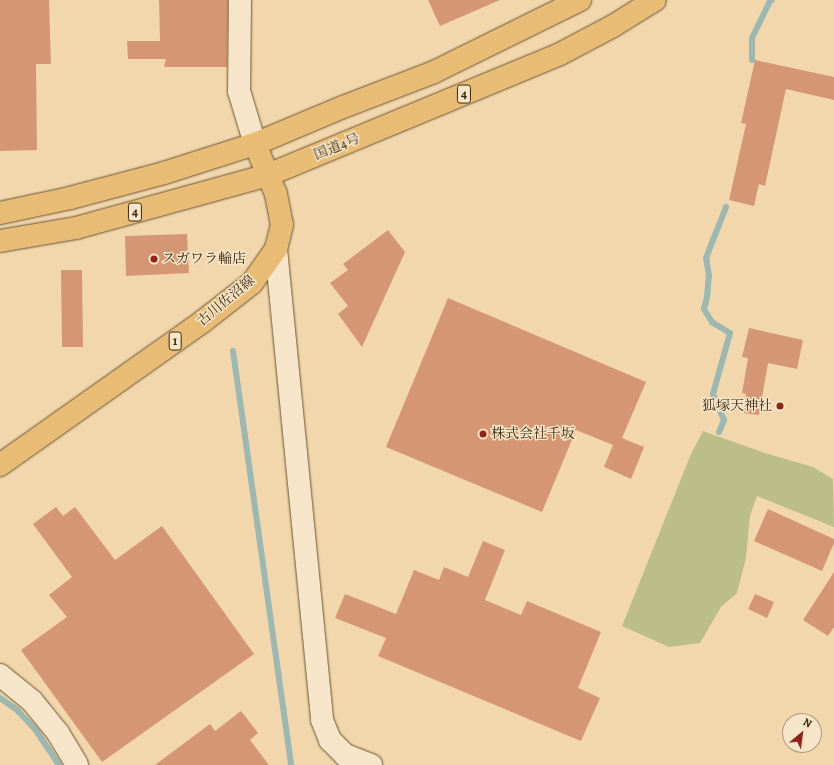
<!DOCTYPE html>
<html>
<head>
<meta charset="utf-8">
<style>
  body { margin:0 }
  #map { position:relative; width:834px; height:765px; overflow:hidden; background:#f2d7ad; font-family:Alegreya,"Noto Serif JP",serif }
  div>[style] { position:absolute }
  .green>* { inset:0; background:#bcbe89 }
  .stream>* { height:6px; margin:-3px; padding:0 3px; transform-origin:3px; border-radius:3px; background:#9cb8b0 }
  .building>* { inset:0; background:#d59773 }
  .roads { filter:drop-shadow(0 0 1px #6a5431) drop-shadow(0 0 1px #6a5431) }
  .street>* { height:22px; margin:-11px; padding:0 11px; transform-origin:11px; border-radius:11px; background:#f7e5ca }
  .primary>* { height:22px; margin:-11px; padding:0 11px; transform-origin:11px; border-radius:11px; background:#e9bc76 }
  .highway>* { height:22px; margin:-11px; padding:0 11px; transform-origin:11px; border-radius:11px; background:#e9bc76 }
  .dots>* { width:11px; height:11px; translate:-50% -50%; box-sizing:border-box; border:2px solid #f7e5ca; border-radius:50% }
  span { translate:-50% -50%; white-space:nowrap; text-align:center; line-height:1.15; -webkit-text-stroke:3px #f7e5ca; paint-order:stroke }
  .shield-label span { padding:1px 3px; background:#f7e5ca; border:1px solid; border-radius:3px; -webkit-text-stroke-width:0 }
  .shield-label { font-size:13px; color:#3d2808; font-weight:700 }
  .street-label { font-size:14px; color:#3d2808 }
  .poi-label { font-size:14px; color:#3d2808 }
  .left { translate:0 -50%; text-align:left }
  .right { translate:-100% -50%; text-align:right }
  .north { position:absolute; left:782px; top:713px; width:40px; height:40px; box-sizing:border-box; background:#f7e5ca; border:1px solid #ad997c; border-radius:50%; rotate:29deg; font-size:11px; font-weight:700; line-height:16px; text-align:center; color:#3d2808 }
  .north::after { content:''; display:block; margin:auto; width:14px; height:18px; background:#8f2418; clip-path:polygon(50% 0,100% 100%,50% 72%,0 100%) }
</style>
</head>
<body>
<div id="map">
  <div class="green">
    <i style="clip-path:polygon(703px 431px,765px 453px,813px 467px,833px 479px,834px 527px,757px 496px,750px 516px,746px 558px,737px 593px,721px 607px,700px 643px,669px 647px,622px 626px,691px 454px)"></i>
  </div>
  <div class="stream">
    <i style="left:752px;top:60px;width:22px;rotate:-90deg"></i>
    <i style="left:752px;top:38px;width:41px;rotate:-64.1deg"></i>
    <i style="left:770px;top:1px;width:2px;rotate:-27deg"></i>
    <i style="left:233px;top:351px;width:418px;rotate:82deg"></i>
    <i style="left:719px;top:432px;width:13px;rotate:-67deg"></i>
    <i style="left:724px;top:420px;width:28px;rotate:-113deg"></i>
    <i style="left:713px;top:394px;width:63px;rotate:-74.4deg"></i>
    <i style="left:730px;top:333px;width:21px;rotate:-149deg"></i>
    <i style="left:712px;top:322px;width:15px;rotate:-122deg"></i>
    <i style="left:704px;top:309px;width:12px;rotate:-76deg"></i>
    <i style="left:707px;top:297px;width:21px;rotate:-85deg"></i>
    <i style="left:709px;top:276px;width:18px;rotate:-99deg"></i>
    <i style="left:706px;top:258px;width:55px;rotate:-68.6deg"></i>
    <i style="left:0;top:698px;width:21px;rotate:35deg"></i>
    <i style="left:17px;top:710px;width:26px;rotate:47deg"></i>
    <i style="left:35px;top:729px;width:43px;rotate:56.3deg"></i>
  </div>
  <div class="building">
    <i style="clip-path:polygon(0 0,49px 0,51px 64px,36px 64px,37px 150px,0 151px)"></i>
    <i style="clip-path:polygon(159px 0,228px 0,227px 67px,164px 67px,166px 59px,128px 59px,127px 41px,160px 41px)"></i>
    <i style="clip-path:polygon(428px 0,500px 0,440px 26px)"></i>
    <i style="clip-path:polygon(755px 60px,834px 77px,834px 100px,786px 89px,765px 186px,759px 184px,754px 206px,729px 200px,746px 124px,741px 123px)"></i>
    <i style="clip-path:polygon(388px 230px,405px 252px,362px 347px,338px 314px,348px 306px,330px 283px,348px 270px,343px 264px)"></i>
    <i style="clip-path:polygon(187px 234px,189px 273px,126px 276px,125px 236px)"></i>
    <i style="clip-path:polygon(61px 270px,82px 270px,83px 347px,62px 347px)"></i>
    <i style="clip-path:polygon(448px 298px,646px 382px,622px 438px,644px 447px,631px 479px,604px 467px,613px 445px,576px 430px,542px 512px,386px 447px)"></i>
    <i style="clip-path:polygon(749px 328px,803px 340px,797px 369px,768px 363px,759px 415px,743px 413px,746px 394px,742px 393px,748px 358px,742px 357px)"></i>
    <i style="clip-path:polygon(56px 507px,63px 516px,75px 507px,115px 560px,162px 526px,254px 654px,102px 762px,21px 650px,67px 617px,49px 595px,72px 577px,33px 524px)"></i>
    <i style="clip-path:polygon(768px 509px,834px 539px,834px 543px,822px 571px,754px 541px)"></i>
    <i style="clip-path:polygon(483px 541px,505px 550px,485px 600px,521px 615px,527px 601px,601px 632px,578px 688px,600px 698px,581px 741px,378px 656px,386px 638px,335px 618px,345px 594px,396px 614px,414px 570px,439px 580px,444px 567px,468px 577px)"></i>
    <i style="clip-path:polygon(834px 572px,834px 627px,828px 636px,803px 620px)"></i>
    <i style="clip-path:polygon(755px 594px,774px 602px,767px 618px,748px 609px)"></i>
    <i style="clip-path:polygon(241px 711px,258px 733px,250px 740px,269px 765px,155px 765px,210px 724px,215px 731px)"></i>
  </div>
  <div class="roads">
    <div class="street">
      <i style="left:240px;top:0;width:91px;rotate:90.6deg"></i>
      <i style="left:239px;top:91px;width:55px;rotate:73.2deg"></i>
      <i style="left:276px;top:249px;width:473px;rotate:84.4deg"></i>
      <i style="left:322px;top:720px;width:22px;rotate:68deg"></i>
      <i style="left:330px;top:740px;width:21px;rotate:45deg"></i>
      <i style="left:345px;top:755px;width:28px;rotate:21deg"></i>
      <i style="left:0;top:675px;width:41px;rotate:39.1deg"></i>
      <i style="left:32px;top:701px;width:41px;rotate:50.9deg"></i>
      <i style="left:58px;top:733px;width:37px;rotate:59deg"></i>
    </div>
    <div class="primary">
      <i style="left:0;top:465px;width:247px;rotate:-35.3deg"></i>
      <i style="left:202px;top:322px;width:63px;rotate:-38deg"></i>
      <i style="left:252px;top:283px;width:42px;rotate:-54.8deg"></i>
      <i style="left:276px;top:249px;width:25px;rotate:-76deg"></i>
      <i style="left:282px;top:225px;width:32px;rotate:-101deg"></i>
      <i style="left:276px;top:194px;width:54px;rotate:-112.8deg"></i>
    </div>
    <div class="highway">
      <i style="left:0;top:213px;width:72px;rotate:-12.1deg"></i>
      <i style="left:70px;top:198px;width:97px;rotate:-14.9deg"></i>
      <i style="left:164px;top:173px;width:96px;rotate:-17.7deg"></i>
      <i style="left:255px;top:144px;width:95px;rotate:-22.8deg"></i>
      <i style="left:343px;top:107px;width:97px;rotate:-21deg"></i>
      <i style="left:434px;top:72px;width:163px;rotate:-26.3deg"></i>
      <i style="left:0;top:241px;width:77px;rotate:-9.7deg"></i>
      <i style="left:76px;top:228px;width:199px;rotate:-15.4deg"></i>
      <i style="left:268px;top:175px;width:316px;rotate:-22.5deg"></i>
      <i style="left:560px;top:54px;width:60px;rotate:-27.8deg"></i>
      <i style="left:613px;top:26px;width:49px;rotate:-31.8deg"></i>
    </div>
  </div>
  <div class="dots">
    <i style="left:154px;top:259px;background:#8f2418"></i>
    <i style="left:780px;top:406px;background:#8f2418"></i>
    <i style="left:483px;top:434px;background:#8f2418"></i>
  </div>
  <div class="shield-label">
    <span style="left:464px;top:94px">4</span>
    <span style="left:135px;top:212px">4</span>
    <span style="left:175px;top:341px">1</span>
  </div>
  <div class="street-label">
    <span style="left:337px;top:147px;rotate:-22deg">国道4号</span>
    <span style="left:226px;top:301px;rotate:-40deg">古川佐沼線</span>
  </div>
  <div class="poi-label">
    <span class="left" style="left:162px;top:259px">スガワラ輪店</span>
    <span class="right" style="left:772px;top:406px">狐塚天神社</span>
    <span class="left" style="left:491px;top:434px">株式会社千坂</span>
  </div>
  <div class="north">N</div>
</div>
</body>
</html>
